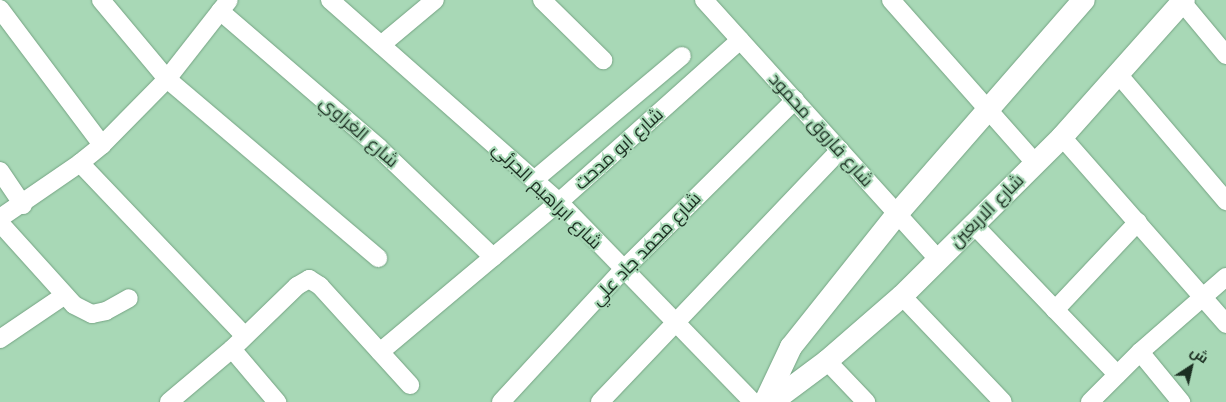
<!DOCTYPE html>
<html>
<head>
<meta charset="utf-8">
<style>
  body { margin:0 }
  #map { position:relative; width:1226px; height:402px; overflow:hidden; background:#a8d8b6; font-family:Jost,Cairo,sans-serif }
  div>[style] { position:absolute }
  .roads { filter:drop-shadow(0 0 1px #75a383) drop-shadow(0 0 1px #75a383) }
  .minor>* { height:18px; margin:-9px; padding:0 9px; transform-origin:9px; border-radius:9px; background:#fff }
  .tertiary>* { height:22px; margin:-11px; padding:0 11px; transform-origin:11px; border-radius:11px; background:#fff }
  span { translate:-50% -50%; white-space:nowrap; text-align:center; line-height:1.15; -webkit-text-stroke:4px #a8d8b6; paint-order:stroke }
  .street-label { font-size:18px; color:#1c2f22 }
  .north { position:absolute; left:1166px; top:342px; width:50px; height:50px; -webkit-text-stroke:4px #a8d8b6; paint-order:stroke; rotate:35deg; font-size:14px; font-weight:700; line-height:20px; text-align:center; color:#1c2f22 }
  .north::after { content:''; display:block; margin:auto; width:18px; height:22px; background:#1c2f22; clip-path:polygon(50% 0,100% 100%,50% 72%,0 100%) }
</style>
</head>
<body>
<div id="map">
  <div class="roads">
    <div class="minor">
      <i style="left:101px;top:0;width:103px;rotate:50.1deg"></i>
      <i style="left:167px;top:79px;width:277px;rotate:40.3deg"></i>
      <i style="left:330px;top:0;width:305px;rotate:41.4deg"></i>
      <i style="left:559px;top:202px;width:279px;rotate:45.9deg"></i>
      <i style="left:542px;top:0;width:86px;rotate:44.5deg"></i>
      <i style="left:704px;top:0;width:350px;rotate:47.9deg"></i>
      <i style="left:891px;top:0;width:217px;rotate:48.5deg"></i>
      <i style="left:1182px;top:2px;width:69px;rotate:50.3deg"></i>
      <i style="left:0;top:9px;width:170px;rotate:53.1deg"></i>
      <i style="left:220px;top:11px;width:210px;rotate:40.7deg"></i>
      <i style="left:379px;top:148px;width:158px;rotate:43.7deg"></i>
      <i style="left:381px;top:45px;width:70px;rotate:-39.8deg"></i>
      <i style="left:1118px;top:74px;width:167px;rotate:49.6deg"></i>
      <i style="left:1062px;top:137px;width:249px;rotate:48.7deg"></i>
      <i style="left:80px;top:163px;width:239px;rotate:46.4deg"></i>
      <i style="left:0;top:171px;width:41px;rotate:55.9deg"></i>
      <i style="left:534px;top:180px;width:193px;rotate:-40deg"></i>
      <i style="left:0;top:218px;width:97px;rotate:-34.5deg"></i>
      <i style="left:80px;top:163px;width:28px;rotate:-39deg"></i>
      <i style="left:102px;top:145px;width:93px;rotate:-45.4deg"></i>
      <i style="left:167px;top:79px;width:100px;rotate:-51.9deg"></i>
      <i style="left:0;top:223px;width:110px;rotate:47.9deg"></i>
      <i style="left:74px;top:305px;width:20px;rotate:27deg"></i>
      <i style="left:92px;top:314px;width:14px;rotate:-12deg"></i>
      <i style="left:106px;top:311px;width:26px;rotate:-29deg"></i>
      <i style="left:974px;top:225px;width:207px;rotate:46.2deg"></i>
      <i style="left:902px;top:296px;width:146px;rotate:46.4deg"></i>
      <i style="left:1055px;top:310px;width:121px;rotate:-46.7deg"></i>
      <i style="left:0;top:339px;width:78px;rotate:-34.1deg"></i>
      <i style="left:232px;top:349px;width:70px;rotate:49.7deg"></i>
      <i style="left:380px;top:352px;width:234px;rotate:-40deg"></i>
      <i style="left:559px;top:202px;width:243px;rotate:-41.8deg"></i>
      <i style="left:1140px;top:352px;width:65px;rotate:50.6deg"></i>
      <i style="left:827px;top:361px;width:57px;rotate:46.4deg"></i>
      <i style="left:169px;top:402px;width:82px;rotate:-40.1deg"></i>
      <i style="left:232px;top:349px;width:91px;rotate:-44.1deg"></i>
      <i style="left:297px;top:286px;width:14px;rotate:-30deg"></i>
      <i style="left:309px;top:279px;width:13px;rotate:32deg"></i>
      <i style="left:320px;top:286px;width:134px;rotate:47.7deg"></i>
      <i style="left:501px;top:402px;width:180px;rotate:-47.3deg"></i>
      <i style="left:623px;top:270px;width:242px;rotate:-44.7deg"></i>
      <i style="left:600px;top:402px;width:348px;rotate:-46.4deg"></i>
      <i style="left:1090px;top:402px;width:71px;rotate:-45deg"></i>
      <i style="left:1140px;top:352px;width:114px;rotate:-41.1deg"></i>
    </div>
    <div class="tertiary">
      <i style="left:765px;top:402px;width:61px;rotate:-64.7deg"></i>
      <i style="left:791px;top:347px;width:170px;rotate:-51.4deg"></i>
      <i style="left:897px;top:214px;width:284px;rotate:-48.9deg"></i>
      <i style="left:772px;top:402px;width:69px;rotate:-36.7deg"></i>
      <i style="left:827px;top:361px;width:99px;rotate:-40.9deg"></i>
      <i style="left:902px;top:296px;width:226px;rotate:-44.8deg"></i>
      <i style="left:1062px;top:137px;width:183px;rotate:-48.3deg"></i>
    </div>
  </div>
  <div class="street-label">
    <span style="left:821px;top:130px;rotate:48deg">شارع فاروق محمود</span>
    <span style="left:359px;top:132px;rotate:41deg">شارع الغراوي</span>
    <span style="left:619px;top:149px;rotate:-42deg">شارع ابو مدحت</span>
    <span style="left:547px;top:196px;rotate:44deg">شارع ابراهيم الجرئي</span>
    <span style="left:987px;top:211px;rotate:-45deg">شارع الاربعين</span>
    <span style="left:646px;top:249px;rotate:-46deg">شارع محمد جاد علي</span>
  </div>
  <div class="north">ش</div>
</div>
</body>
</html>
